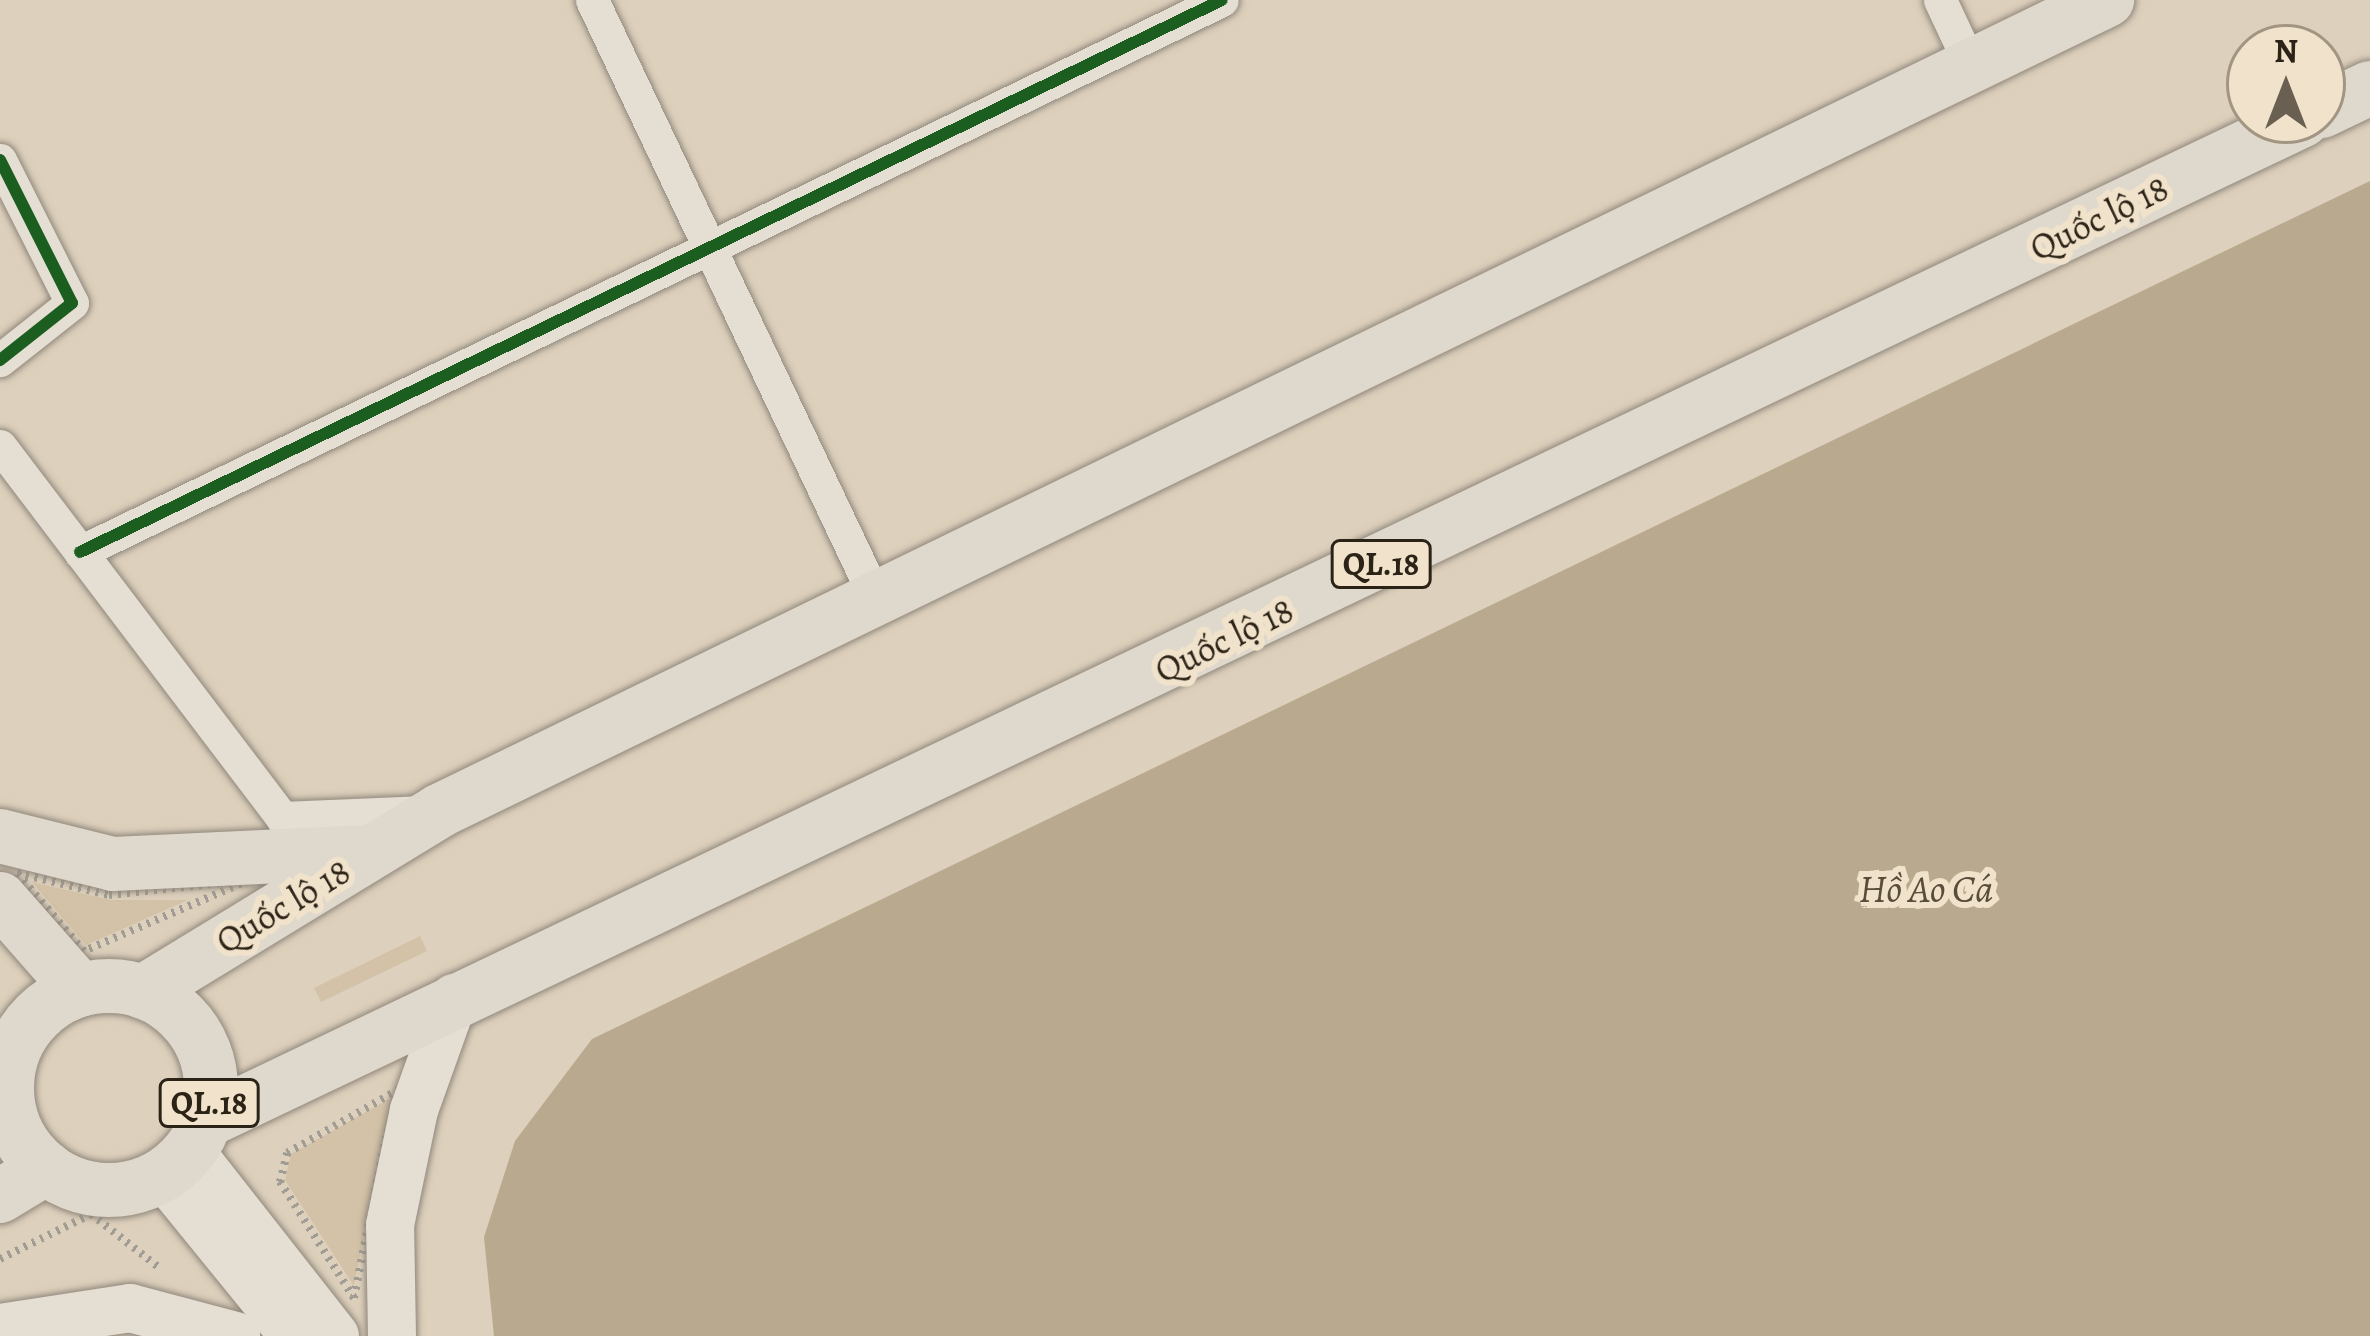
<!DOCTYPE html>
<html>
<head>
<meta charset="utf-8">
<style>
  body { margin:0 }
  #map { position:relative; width:2370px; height:1336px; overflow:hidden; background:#ddd0bc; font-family:Alegreya,serif }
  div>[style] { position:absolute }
  .green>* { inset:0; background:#d3c2a7 }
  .water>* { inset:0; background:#b9a98e }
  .path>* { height:8px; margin-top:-4px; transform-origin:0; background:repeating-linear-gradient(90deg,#a29d94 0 3px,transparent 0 9px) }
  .roads { filter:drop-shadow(0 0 3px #91887c) drop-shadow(0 0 3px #91887c) }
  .street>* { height:33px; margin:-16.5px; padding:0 16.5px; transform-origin:16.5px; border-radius:16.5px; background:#e4ded3 }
  .secondary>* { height:48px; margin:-24px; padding:0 24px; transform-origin:24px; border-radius:24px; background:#e4ded3 }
  .primary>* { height:54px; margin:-27px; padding:0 27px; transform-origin:27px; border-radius:27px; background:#dfd8cc }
  .primary>.ring { margin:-27px; padding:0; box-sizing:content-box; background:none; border:54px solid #dfd8cc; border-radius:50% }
  .cycleway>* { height:12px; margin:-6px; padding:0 6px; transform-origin:6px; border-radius:6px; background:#1b5e20 }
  span { translate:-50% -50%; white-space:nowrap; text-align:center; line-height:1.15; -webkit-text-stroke:12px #f1e3cb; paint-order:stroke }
  .shield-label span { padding:3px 9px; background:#f1e3cb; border:3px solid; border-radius:9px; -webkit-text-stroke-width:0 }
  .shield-label { font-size:33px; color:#2c2317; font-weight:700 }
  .street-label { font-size:36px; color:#2c2317 }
  .water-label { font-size:39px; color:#584c3a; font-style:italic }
  .north { position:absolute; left:2226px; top:24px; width:120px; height:120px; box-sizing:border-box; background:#f1e3cb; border:3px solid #a29683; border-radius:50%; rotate:0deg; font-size:33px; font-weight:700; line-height:48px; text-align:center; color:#2c2317 }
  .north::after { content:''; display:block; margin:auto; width:42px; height:54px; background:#6a6051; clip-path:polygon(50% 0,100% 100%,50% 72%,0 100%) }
</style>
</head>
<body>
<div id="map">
  <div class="green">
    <i style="clip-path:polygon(32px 882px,110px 900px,188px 900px,86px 945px)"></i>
    <i style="clip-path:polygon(420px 936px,427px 951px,321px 1002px,314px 988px)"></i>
    <i style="clip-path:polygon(398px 1094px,383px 1136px,354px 1286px,285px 1180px,291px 1154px)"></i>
  </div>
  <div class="water">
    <i style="clip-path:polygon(2370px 181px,2370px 1336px,494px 1336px,484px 1237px,515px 1141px,592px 1039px)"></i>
  </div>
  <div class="path">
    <i style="left:17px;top:873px;width:95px;rotate:13.4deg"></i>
    <i style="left:109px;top:895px;width:141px;rotate:-6.1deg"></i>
    <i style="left:249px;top:880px;width:180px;rotate:156.7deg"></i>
    <i style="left:84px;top:951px;width:103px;rotate:-130.7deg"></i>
    <i style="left:403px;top:1087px;width:52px;rotate:109.1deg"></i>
    <i style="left:386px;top:1136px;width:165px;rotate:101.2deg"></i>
    <i style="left:354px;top:1298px;width:138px;rotate:-122.5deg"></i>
    <i style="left:280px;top:1182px;width:30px;rotate:-76deg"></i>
    <i style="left:287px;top:1153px;width:133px;rotate:-29.6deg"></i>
    <i style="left:0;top:1259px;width:102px;rotate:-26.3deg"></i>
    <i style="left:91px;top:1214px;width:89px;rotate:38.2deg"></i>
  </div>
  <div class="roads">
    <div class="street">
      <i style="left:592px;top:0;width:667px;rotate:64.63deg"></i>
      <i style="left:1940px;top:0;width:71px;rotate:64.9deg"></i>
      <i style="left:0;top:160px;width:160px;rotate:63.3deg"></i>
      <i style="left:72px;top:303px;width:92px;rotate:141.6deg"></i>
      <i style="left:0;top:446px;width:467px;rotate:52.8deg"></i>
      <i style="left:282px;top:818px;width:143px;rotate:-2.4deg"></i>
      <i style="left:80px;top:552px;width:1268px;rotate:-25.8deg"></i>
    </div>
    <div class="secondary">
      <i style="left:190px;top:1151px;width:235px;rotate:51.9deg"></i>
      <i style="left:163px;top:1175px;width:208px;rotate:50.9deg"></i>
      <i style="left:0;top:1328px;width:132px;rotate:-8.7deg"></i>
      <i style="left:130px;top:1308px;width:110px;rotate:14.8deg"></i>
      <i style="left:392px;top:1336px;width:111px;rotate:-91deg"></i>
      <i style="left:390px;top:1225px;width:117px;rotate:-78.2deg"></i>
      <i style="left:414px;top:1110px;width:119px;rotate:-70.3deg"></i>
    </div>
    <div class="primary">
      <i style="left:2322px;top:111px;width:53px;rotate:-25.6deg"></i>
      <i style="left:0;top:836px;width:116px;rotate:13.9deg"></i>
      <i style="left:113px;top:864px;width:252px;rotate:-2.7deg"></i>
      <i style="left:0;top:899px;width:121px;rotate:48.7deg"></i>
      <i class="ring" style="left:7px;top:986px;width:150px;height:150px"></i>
      <i style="left:143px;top:992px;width:347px;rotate:-31.4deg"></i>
      <i style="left:439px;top:811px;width:1855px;rotate:-25.93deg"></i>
      <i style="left:206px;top:1121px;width:2324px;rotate:-25.52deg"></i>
      <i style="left:0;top:1196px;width:54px;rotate:-31.3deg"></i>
    </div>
  </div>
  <div class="cycleway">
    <i style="left:0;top:160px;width:160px;rotate:63.3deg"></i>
    <i style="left:72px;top:303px;width:92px;rotate:141.6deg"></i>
    <i style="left:80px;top:552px;width:1268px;rotate:-25.8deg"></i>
  </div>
  <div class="shield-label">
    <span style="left:1381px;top:564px">QL.18</span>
    <span style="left:209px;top:1103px">QL.18</span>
  </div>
  <div class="street-label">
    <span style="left:2099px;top:218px;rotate:-26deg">Quốc lộ 18</span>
    <span style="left:1224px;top:640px;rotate:-26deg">Quốc lộ 18</span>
    <span style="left:283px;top:906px;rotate:-31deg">Quốc lộ 18</span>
  </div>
  <div class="water-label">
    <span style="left:1926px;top:889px">Hồ Ao Cá</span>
  </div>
  <div class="north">N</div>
</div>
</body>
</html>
